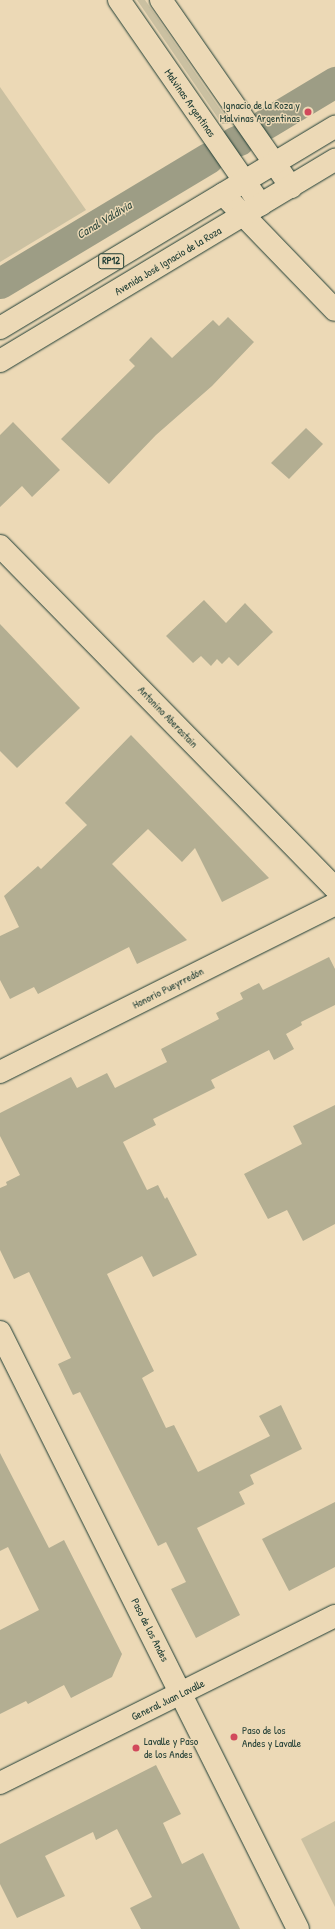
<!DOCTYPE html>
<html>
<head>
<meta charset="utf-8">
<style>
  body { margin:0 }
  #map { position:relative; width:335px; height:1929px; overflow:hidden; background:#ecd9b6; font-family:"Patrick Hand",sans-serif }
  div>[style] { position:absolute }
  .green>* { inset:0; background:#cac0a1 }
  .canal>* { height:31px; margin:-15.5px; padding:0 15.5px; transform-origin:15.5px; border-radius:15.5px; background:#9d9d85 }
  .building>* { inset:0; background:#b3ae92 }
  .roads { filter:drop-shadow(0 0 1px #1f3d34) drop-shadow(0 0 1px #1f3d34) }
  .street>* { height:22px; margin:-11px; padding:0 11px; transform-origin:11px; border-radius:11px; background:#ecd9b6 }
  .primary>* { height:22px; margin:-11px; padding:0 11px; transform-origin:11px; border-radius:11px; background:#ecd9b6 }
  .dots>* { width:11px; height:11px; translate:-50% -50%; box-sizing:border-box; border:2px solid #ecd9b6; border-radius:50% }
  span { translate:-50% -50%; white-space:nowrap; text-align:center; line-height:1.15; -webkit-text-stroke:3px #ecd9b6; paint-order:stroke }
  .shield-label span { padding:1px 3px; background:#ecd9b6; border:1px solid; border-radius:3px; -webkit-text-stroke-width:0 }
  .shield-label { font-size:10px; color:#1f3d34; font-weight:700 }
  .street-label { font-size:11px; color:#1f3d34 }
  .poi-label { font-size:11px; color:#1f3d34 }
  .right { translate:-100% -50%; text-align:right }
  .left { translate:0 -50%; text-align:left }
  .water-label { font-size:12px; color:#324b40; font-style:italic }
</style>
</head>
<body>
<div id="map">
  <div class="green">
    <i style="clip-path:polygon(137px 0,145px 0,229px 122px,228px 124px,222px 124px)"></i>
    <i style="clip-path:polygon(0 87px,86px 210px,0 262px)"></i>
    <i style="clip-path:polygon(335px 1821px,335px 1907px,301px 1839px)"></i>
  </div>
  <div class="canal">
    <i style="left:265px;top:124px;width:82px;rotate:-31deg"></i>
    <i style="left:234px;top:142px;width:5px;rotate:-22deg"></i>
    <i style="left:0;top:283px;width:243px;rotate:-31deg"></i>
  </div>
  <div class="building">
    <i style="clip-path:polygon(228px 317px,254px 342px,212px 386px,156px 435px,109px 484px,61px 439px,135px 366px,129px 360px,151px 337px,172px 358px,213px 320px,219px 326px)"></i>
    <i style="clip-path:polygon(13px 422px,60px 470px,32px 497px,22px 486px,0 507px,0 435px)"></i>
    <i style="clip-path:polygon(306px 428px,323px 444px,289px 479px,271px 463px)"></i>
    <i style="clip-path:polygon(204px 600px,226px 623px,245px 603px,273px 632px,238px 666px,229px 657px,222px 664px,217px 659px,211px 666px,201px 656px,193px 663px,166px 636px)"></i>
    <i style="clip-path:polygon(0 624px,80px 708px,17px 768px,0 751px)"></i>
    <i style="clip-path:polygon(131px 735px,269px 878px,222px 902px,195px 848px,182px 862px,148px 829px,112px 864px,187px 940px,137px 964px,129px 947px,38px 994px,34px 987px,10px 999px,0 980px,0 936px,19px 927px,4px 896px,38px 866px,41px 869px,87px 825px,65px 803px)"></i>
    <i style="clip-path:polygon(329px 957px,335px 969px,335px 1005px,301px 1022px,302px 1025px,286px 1034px,294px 1049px,274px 1060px,269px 1050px,211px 1080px,215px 1088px,153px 1119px,156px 1125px,123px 1142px,147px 1190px,158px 1185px,165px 1199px,167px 1197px,197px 1255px,153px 1277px,142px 1256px,107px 1274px,154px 1371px,142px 1378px,166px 1428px,174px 1425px,198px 1472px,270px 1436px,259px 1416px,281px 1405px,302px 1449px,250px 1475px,254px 1484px,239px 1492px,245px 1504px,197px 1528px,240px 1615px,196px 1638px,171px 1589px,186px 1582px,166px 1542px,158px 1546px,80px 1392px,73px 1395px,58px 1364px,71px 1358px,29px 1272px,14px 1279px,0 1250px,0 1188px,7px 1185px,6px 1182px,20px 1175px,0 1136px,0 1113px,71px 1077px,77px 1088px,107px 1073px,115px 1088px,167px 1062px,161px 1049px,219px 1019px,216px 1013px,243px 999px,240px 993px,259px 983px,263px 990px)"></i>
    <i style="clip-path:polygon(335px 1105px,335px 1224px,303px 1241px,287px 1210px,268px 1219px,244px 1174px,302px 1144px,293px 1126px)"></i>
    <i style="clip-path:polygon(0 1453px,49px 1548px,64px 1540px,122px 1654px,112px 1677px,71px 1698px,64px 1685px,28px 1704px,26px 1701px,0 1714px,0 1630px,39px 1610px,8px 1547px,0 1551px)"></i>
    <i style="clip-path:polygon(335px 1502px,335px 1567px,289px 1591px,262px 1539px)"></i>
    <i style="clip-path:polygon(156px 1765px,181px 1814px,163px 1823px,182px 1864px,203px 1853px,240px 1929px,141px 1929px,130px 1908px,152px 1897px,117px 1829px,96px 1840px,93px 1832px,45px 1856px,65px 1896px,17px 1918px,0 1884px,0 1844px)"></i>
  </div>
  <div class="roads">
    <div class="street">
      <i style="left:119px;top:0;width:249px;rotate:55.3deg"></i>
      <i style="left:161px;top:0;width:228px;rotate:55.2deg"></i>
      <i style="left:223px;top:194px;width:161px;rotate:46deg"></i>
      <i style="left:0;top:546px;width:479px;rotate:45.6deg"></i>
      <i style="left:0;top:1072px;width:375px;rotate:-26.6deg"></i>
      <i style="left:0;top:1332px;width:667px;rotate:63.47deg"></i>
      <i style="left:0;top:1783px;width:374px;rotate:-26.5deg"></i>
    </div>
    <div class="primary">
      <i style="left:0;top:328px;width:391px;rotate:-31deg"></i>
      <i style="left:0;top:361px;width:391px;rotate:-31deg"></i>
    </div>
  </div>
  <div class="dots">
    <i style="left:308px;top:112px;background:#d1495b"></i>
    <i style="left:234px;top:1737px;background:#d1495b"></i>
    <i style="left:136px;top:1748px;background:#d1495b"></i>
  </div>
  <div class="shield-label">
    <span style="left:111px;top:261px">RP12</span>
  </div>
  <div class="street-label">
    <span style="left:190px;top:103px;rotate:55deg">Malvinas Argentinas</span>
    <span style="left:168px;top:261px;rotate:-31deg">Avenida José Ignacio de la Roza</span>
    <span style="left:168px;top:717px;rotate:46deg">Antonino Aberastain</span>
    <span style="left:168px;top:988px;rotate:-27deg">Honorio Pueyrredón</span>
    <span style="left:150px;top:1630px;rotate:63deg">Paso de los Andes</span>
    <span style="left:168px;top:1700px;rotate:-26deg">General Juan Lavalle</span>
  </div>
  <div class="poi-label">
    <span class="right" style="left:300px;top:112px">Ignacio de la Roza y<br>Malvinas Argentinas</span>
    <span class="left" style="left:242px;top:1737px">Paso de los<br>Andes y Lavalle</span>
    <span class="left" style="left:144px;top:1748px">Lavalle y Paso<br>de los Andes</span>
  </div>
  <div class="water-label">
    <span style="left:104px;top:220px;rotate:-31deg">Canal Valdivia</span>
  </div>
</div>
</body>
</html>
